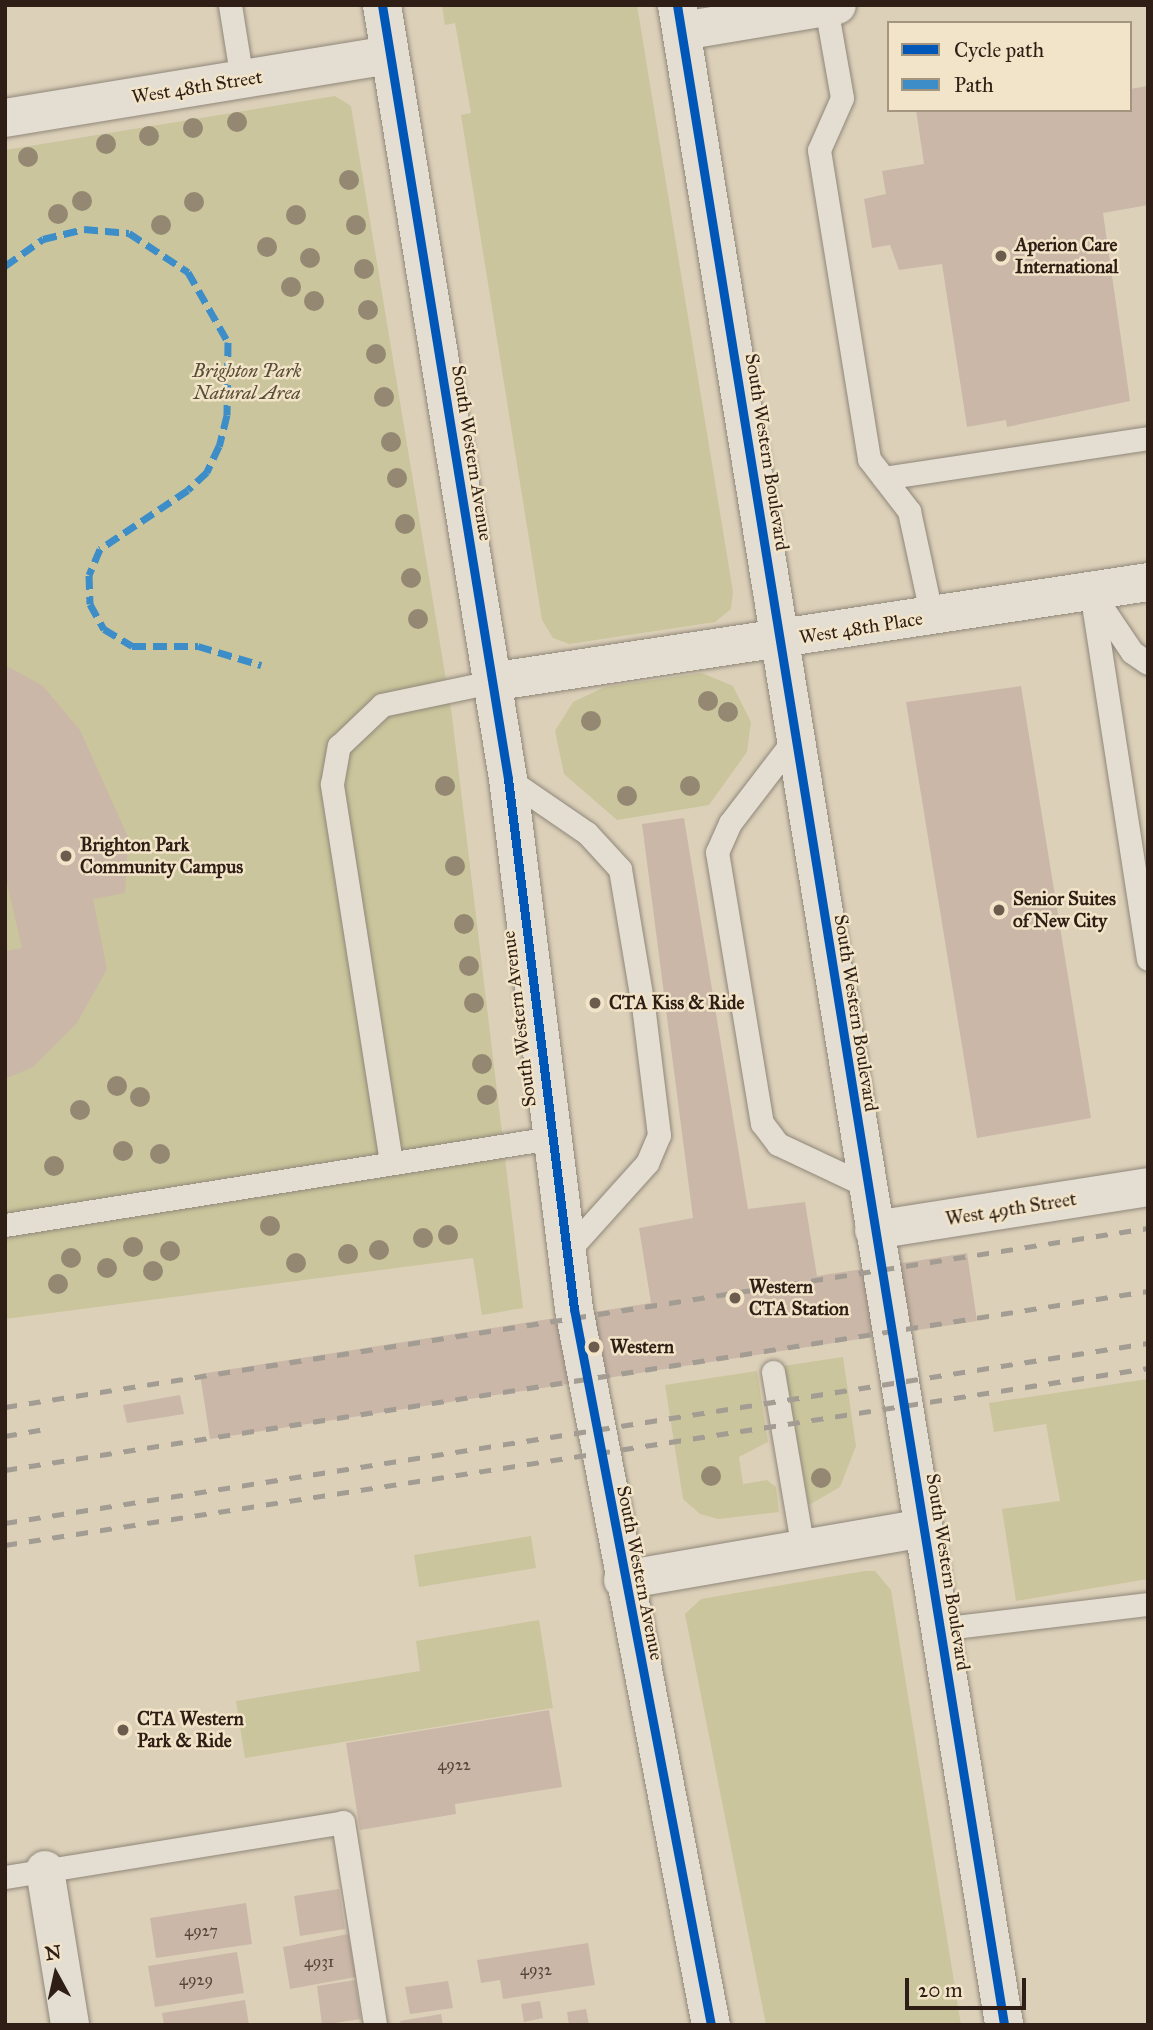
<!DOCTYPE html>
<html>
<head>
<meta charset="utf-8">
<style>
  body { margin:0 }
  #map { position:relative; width:1153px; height:2030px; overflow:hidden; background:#dcd0b9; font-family:"IM FELL Great Primer",serif }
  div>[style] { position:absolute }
  .green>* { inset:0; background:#cac59c }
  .building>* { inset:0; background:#cab7a8 }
  .roads { filter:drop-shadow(0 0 2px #908779) drop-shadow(0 0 2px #908779) }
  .lane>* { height:23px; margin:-11.5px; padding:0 11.5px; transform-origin:11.5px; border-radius:11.5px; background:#e3ddd2 }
  .street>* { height:38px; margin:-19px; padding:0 19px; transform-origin:19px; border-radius:19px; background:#e3ddd2 }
  .secondary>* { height:38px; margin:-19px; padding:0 19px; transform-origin:19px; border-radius:19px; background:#e3ddd2 }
  .rail>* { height:5px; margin-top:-2.5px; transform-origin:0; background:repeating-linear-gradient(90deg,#a29c93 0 12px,transparent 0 24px) }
  .quiet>* { height:7px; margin-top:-3.5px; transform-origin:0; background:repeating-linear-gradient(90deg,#3c8dc8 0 14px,transparent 0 21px) }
  .cycleway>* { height:9px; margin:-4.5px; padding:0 4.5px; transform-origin:4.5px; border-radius:4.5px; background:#0057b8 }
  .trees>* { width:20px; height:20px; margin:-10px; border-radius:50%; background:#948872 }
  .dots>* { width:19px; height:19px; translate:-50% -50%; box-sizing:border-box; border:4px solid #f2e4c8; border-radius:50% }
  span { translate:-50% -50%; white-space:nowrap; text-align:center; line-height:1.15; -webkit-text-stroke:5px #f2e4c8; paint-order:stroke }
  .number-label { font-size:16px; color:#55443a }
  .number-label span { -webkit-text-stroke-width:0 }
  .street-label { font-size:19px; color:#2e1e15 }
  .poi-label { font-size:19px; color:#2e1e15; font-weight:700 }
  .left { translate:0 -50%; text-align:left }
  .park-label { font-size:19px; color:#594d37; font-style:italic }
  .frame { position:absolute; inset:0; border:7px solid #2e1e15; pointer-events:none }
  .legend { position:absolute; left:887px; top:21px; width:245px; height:91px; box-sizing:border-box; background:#f2e4c8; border:2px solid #a49580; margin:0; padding:9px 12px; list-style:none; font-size:21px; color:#2e1e15 }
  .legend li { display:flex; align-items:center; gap:14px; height:35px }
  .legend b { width:35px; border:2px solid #a49580 }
  .north { position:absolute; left:21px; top:1939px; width:70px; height:70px; -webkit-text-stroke:5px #f2e4c8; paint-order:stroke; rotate:352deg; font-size:19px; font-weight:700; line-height:28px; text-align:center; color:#2e1e15 }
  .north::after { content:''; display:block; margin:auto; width:24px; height:32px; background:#2e1e15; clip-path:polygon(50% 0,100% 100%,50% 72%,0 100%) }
  .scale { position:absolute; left:905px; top:1978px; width:121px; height:32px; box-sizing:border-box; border:4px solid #2e1e15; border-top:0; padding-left:9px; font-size:21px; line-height:24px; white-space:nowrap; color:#2e1e15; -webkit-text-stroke:5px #f2e4c8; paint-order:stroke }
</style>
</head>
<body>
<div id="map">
  <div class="green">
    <i style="clip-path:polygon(442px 5px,637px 5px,733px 592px,731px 609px,715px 622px,569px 644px,553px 638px,542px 620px,461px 115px,471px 113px,455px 23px,445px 25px)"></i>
    <i style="clip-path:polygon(335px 96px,351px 106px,452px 716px,523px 1308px,482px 1315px,473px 1258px,5px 1319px,5px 150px)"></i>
    <i style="clip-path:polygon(702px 673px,733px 686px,751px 722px,747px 752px,709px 805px,617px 820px,564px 774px,555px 731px,573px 702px,605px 687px)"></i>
    <i style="clip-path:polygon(843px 1357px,856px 1446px,840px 1487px,809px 1505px,783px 1366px)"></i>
    <i style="clip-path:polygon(757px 1371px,768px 1442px,739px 1457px,743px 1484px,767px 1480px,776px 1487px,779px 1512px,718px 1519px,700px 1514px,683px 1499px,665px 1385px)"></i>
    <i style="clip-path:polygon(1148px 1379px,1148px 1579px,1016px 1601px,1002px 1509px,1060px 1501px,1046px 1424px,994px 1432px,989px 1403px)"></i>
    <i style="clip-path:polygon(531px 1536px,536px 1568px,419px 1587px,414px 1555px)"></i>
    <i style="clip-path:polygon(865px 1571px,875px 1571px,891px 1590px,961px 2025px,766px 2025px,685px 1614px,701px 1599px)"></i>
    <i style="clip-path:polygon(539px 1620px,553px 1708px,245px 1758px,236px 1701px,420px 1671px,416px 1641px)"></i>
  </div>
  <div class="building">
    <i style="clip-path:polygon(1148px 86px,1148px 205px,1103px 213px,1130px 401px,1007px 427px,1006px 420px,967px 427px,942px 264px,899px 270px,890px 245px,872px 248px,864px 199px,886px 194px,882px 171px,924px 164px,916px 110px,1130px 110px,1130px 89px)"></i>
    <i style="clip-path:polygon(5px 665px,43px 686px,80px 730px,128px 837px,125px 893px,93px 899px,107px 969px,77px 1023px,33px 1067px,5px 1079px,5px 951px,22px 948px,5px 875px)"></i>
    <i style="clip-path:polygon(1021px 686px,1091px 1118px,977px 1138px,906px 702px)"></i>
    <i style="clip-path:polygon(684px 818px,748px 1209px,805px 1202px,817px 1276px,967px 1253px,977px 1321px,210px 1439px,200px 1374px,651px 1303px,639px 1228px,693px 1218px,642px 824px)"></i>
    <i style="clip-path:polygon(180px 1395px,184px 1414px,127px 1423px,123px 1405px)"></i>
    <i style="clip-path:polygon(549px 1710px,562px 1787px,455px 1804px,456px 1814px,360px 1830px,346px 1743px)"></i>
    <i style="clip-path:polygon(339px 1889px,345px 1929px,300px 1936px,294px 1896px)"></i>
    <i style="clip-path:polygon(246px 1903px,252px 1944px,156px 1958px,150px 1918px)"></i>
    <i style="clip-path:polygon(348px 1934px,356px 1977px,290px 1989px,283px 1947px)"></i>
    <i style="clip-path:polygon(588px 1943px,595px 1985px,503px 1999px,500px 1980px,481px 1983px,477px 1960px)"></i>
    <i style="clip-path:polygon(237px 1952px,244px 1993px,155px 2007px,148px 1966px)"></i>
    <i style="clip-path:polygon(355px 1980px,361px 2019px,322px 2025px,317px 1986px)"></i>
    <i style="clip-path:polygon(448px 1981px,453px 2008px,410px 2014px,405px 1987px)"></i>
    <i style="clip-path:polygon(245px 2000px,249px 2025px,164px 2025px,162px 2013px)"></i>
    <i style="clip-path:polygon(540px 2001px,543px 2018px,524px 2022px,521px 2004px)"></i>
    <i style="clip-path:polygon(586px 2009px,589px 2025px,569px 2025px,567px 2012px)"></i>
    <i style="clip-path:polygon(441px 2014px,443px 2025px,401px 2025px,400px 2021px)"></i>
  </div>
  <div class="roads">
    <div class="lane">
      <i style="left:230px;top:5px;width:76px;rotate:80.9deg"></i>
      <i style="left:826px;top:7px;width:92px;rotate:80deg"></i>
      <i style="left:842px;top:98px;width:57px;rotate:113.9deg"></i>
      <i style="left:819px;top:150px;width:313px;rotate:80.8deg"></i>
      <i style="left:869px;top:459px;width:66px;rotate:52.4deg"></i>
      <i style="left:909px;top:511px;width:108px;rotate:77.8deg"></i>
      <i style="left:884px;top:478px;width:267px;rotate:-8.6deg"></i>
      <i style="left:1091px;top:591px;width:372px;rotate:81.2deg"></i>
      <i style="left:1095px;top:597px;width:66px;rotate:56.1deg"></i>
      <i style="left:1132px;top:652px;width:19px;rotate:35deg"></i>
      <i style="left:796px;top:737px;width:108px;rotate:127.5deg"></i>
      <i style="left:730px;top:823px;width:32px;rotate:114deg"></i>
      <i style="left:717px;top:852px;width:275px;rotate:80.6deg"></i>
      <i style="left:762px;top:1123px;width:26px;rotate:53deg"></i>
      <i style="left:778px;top:1144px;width:96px;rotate:25.2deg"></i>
      <i style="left:508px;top:779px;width:96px;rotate:34.4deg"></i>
      <i style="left:587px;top:833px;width:49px;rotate:47.5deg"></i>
      <i style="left:620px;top:869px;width:146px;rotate:80.5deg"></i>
      <i style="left:644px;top:1013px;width:123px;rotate:83deg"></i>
      <i style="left:659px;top:1135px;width:30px;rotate:113deg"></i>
      <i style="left:647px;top:1163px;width:121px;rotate:132deg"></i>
      <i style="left:391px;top:1162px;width:383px;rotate:-98.9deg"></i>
      <i style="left:332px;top:784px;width:39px;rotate:-80deg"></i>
      <i style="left:339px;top:746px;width:59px;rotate:-43.6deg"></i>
      <i style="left:382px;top:705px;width:111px;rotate:-11.9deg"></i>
      <i style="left:5px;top:1225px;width:553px;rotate:-9.05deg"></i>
      <i style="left:773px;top:1372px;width:180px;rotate:80.4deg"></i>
      <i style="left:938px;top:1629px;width:211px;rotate:-6.8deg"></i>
      <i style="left:5px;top:1877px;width:342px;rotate:-9.2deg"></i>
      <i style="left:343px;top:1822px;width:206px;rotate:81deg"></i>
    </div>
    <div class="street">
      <i style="left:682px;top:31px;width:157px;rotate:-9.5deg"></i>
      <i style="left:5px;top:118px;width:389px;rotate:-9.3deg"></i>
      <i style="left:491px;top:682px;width:665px;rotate:-8.65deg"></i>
      <i style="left:874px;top:1230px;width:277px;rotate:-8.9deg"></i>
      <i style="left:623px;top:1580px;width:304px;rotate:-9.8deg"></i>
      <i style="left:45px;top:1870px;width:157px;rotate:80.8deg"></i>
    </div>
    <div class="secondary">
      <i style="left:382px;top:5px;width:784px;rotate:80.75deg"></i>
      <i style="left:508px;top:779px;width:534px;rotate:82.9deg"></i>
      <i style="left:574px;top:1309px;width:729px;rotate:79.17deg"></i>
      <i style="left:677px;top:5px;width:2046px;rotate:80.8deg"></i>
    </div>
  </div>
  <div class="rail">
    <i style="left:5px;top:1407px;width:1157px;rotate:-8.9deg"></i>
    <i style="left:5px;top:1436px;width:36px;rotate:-10deg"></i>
    <i style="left:5px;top:1470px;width:1157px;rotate:-8.9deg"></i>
    <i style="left:5px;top:1523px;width:1157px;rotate:-8.95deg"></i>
    <i style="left:5px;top:1545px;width:1157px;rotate:-8.8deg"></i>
  </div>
  <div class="quiet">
    <i style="left:5px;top:266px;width:47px;rotate:-35.4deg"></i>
    <i style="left:43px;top:239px;width:42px;rotate:-13.7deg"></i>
    <i style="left:84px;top:229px;width:45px;rotate:5.1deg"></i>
    <i style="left:129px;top:233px;width:71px;rotate:33.5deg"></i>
    <i style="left:188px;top:272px;width:81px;rotate:60.3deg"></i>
    <i style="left:228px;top:342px;width:73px;rotate:90.8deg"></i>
    <i style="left:227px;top:415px;width:32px;rotate:104deg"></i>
    <i style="left:219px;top:446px;width:29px;rotate:115deg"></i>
    <i style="left:207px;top:472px;width:26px;rotate:137deg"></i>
    <i style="left:188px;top:490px;width:106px;rotate:146.2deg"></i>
    <i style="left:100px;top:549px;width:28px;rotate:113deg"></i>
    <i style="left:89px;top:575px;width:29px;rotate:88deg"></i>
    <i style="left:90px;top:604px;width:29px;rotate:61deg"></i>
    <i style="left:104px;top:629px;width:33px;rotate:31deg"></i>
    <i style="left:132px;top:646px;width:66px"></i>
    <i style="left:198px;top:646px;width:66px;rotate:16.8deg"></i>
  </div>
  <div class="cycleway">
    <i style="left:382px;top:5px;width:784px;rotate:80.75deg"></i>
    <i style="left:508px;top:779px;width:534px;rotate:82.9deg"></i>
    <i style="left:574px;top:1309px;width:729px;rotate:79.17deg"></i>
    <i style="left:677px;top:5px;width:2046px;rotate:80.8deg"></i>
  </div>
  <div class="trees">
    <i style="left:237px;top:122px"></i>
    <i style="left:193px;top:128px"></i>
    <i style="left:149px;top:136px"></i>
    <i style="left:106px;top:144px"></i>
    <i style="left:28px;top:157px"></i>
    <i style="left:349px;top:180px"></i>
    <i style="left:82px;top:201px"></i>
    <i style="left:194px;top:202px"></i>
    <i style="left:58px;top:214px"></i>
    <i style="left:296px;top:215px"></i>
    <i style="left:161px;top:225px"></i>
    <i style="left:356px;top:225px"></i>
    <i style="left:267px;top:247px"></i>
    <i style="left:310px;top:258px"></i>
    <i style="left:364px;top:269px"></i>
    <i style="left:291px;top:287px"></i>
    <i style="left:314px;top:301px"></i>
    <i style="left:368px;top:310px"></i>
    <i style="left:376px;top:354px"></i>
    <i style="left:384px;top:397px"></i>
    <i style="left:391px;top:442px"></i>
    <i style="left:397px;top:478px"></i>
    <i style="left:405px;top:524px"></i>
    <i style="left:411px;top:578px"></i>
    <i style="left:418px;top:619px"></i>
    <i style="left:708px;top:701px"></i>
    <i style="left:728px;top:712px"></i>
    <i style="left:591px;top:721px"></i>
    <i style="left:445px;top:786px"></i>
    <i style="left:690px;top:786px"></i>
    <i style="left:627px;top:796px"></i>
    <i style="left:455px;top:866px"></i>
    <i style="left:464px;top:924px"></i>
    <i style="left:469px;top:966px"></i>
    <i style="left:474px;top:1003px"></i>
    <i style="left:482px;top:1064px"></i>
    <i style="left:117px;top:1086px"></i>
    <i style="left:487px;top:1095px"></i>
    <i style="left:140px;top:1097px"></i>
    <i style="left:80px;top:1110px"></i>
    <i style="left:123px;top:1151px"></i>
    <i style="left:160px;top:1154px"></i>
    <i style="left:54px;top:1166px"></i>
    <i style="left:270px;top:1226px"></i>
    <i style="left:448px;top:1235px"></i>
    <i style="left:423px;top:1238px"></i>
    <i style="left:133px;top:1247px"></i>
    <i style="left:379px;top:1250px"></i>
    <i style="left:170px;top:1251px"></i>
    <i style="left:348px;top:1254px"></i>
    <i style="left:71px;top:1258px"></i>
    <i style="left:296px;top:1263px"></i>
    <i style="left:107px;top:1268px"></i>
    <i style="left:153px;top:1271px"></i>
    <i style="left:58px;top:1284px"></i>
    <i style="left:711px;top:1476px"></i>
    <i style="left:821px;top:1478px"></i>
  </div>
  <div class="dots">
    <i style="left:1001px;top:256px;background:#6b5c4e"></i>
    <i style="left:66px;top:856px;background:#6b5c4e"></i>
    <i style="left:999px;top:910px;background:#6b5c4e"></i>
    <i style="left:595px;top:1003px;background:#6b5c4e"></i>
    <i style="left:735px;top:1298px;background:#6b5c4e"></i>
    <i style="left:594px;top:1347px;background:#6b5c4e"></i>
    <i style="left:123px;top:1730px;background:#6b5c4e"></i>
  </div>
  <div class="number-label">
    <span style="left:454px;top:1765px">4922</span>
    <span style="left:201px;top:1931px">4927</span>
    <span style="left:319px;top:1962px">4931</span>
    <span style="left:536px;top:1970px">4932</span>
    <span style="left:196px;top:1980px">4929</span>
  </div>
  <div class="street-label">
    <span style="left:197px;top:87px;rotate:-9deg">West 48th Street</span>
    <span style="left:767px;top:452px;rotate:81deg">South Western Boulevard</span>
    <span style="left:472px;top:453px;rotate:81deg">South Western Avenue</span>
    <span style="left:861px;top:628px;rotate:-9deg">West 48th Place</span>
    <span style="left:856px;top:1013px;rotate:81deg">South Western Boulevard</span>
    <span style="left:519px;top:1019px;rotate:-97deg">South Western Avenue</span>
    <span style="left:1011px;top:1209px;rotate:-9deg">West 49th Street</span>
    <span style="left:948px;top:1572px;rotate:81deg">South Western Boulevard</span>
    <span style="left:640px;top:1573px;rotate:79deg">South Western Avenue</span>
  </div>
  <div class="poi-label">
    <span class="left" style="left:1015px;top:256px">Aperion Care<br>International</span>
    <span class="left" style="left:80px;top:856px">Brighton Park<br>Community Campus</span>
    <span class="left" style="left:1013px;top:910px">Senior Suites<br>of New City</span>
    <span class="left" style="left:609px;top:1003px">CTA Kiss &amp; Ride</span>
    <span class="left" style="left:749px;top:1298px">Western<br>CTA Station</span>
    <span class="left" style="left:610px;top:1347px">Western</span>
    <span class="left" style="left:137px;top:1730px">CTA Western<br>Park &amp; Ride</span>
  </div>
  <div class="park-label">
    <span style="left:247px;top:382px">Brighton Park<br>Natural Area</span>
  </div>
  <div class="frame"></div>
  <ul class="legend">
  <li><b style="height:9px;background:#0057b8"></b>Cycle path</li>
  <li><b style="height:9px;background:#3c8dc8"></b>Path</li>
  </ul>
  <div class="north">N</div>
  <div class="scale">20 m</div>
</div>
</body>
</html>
